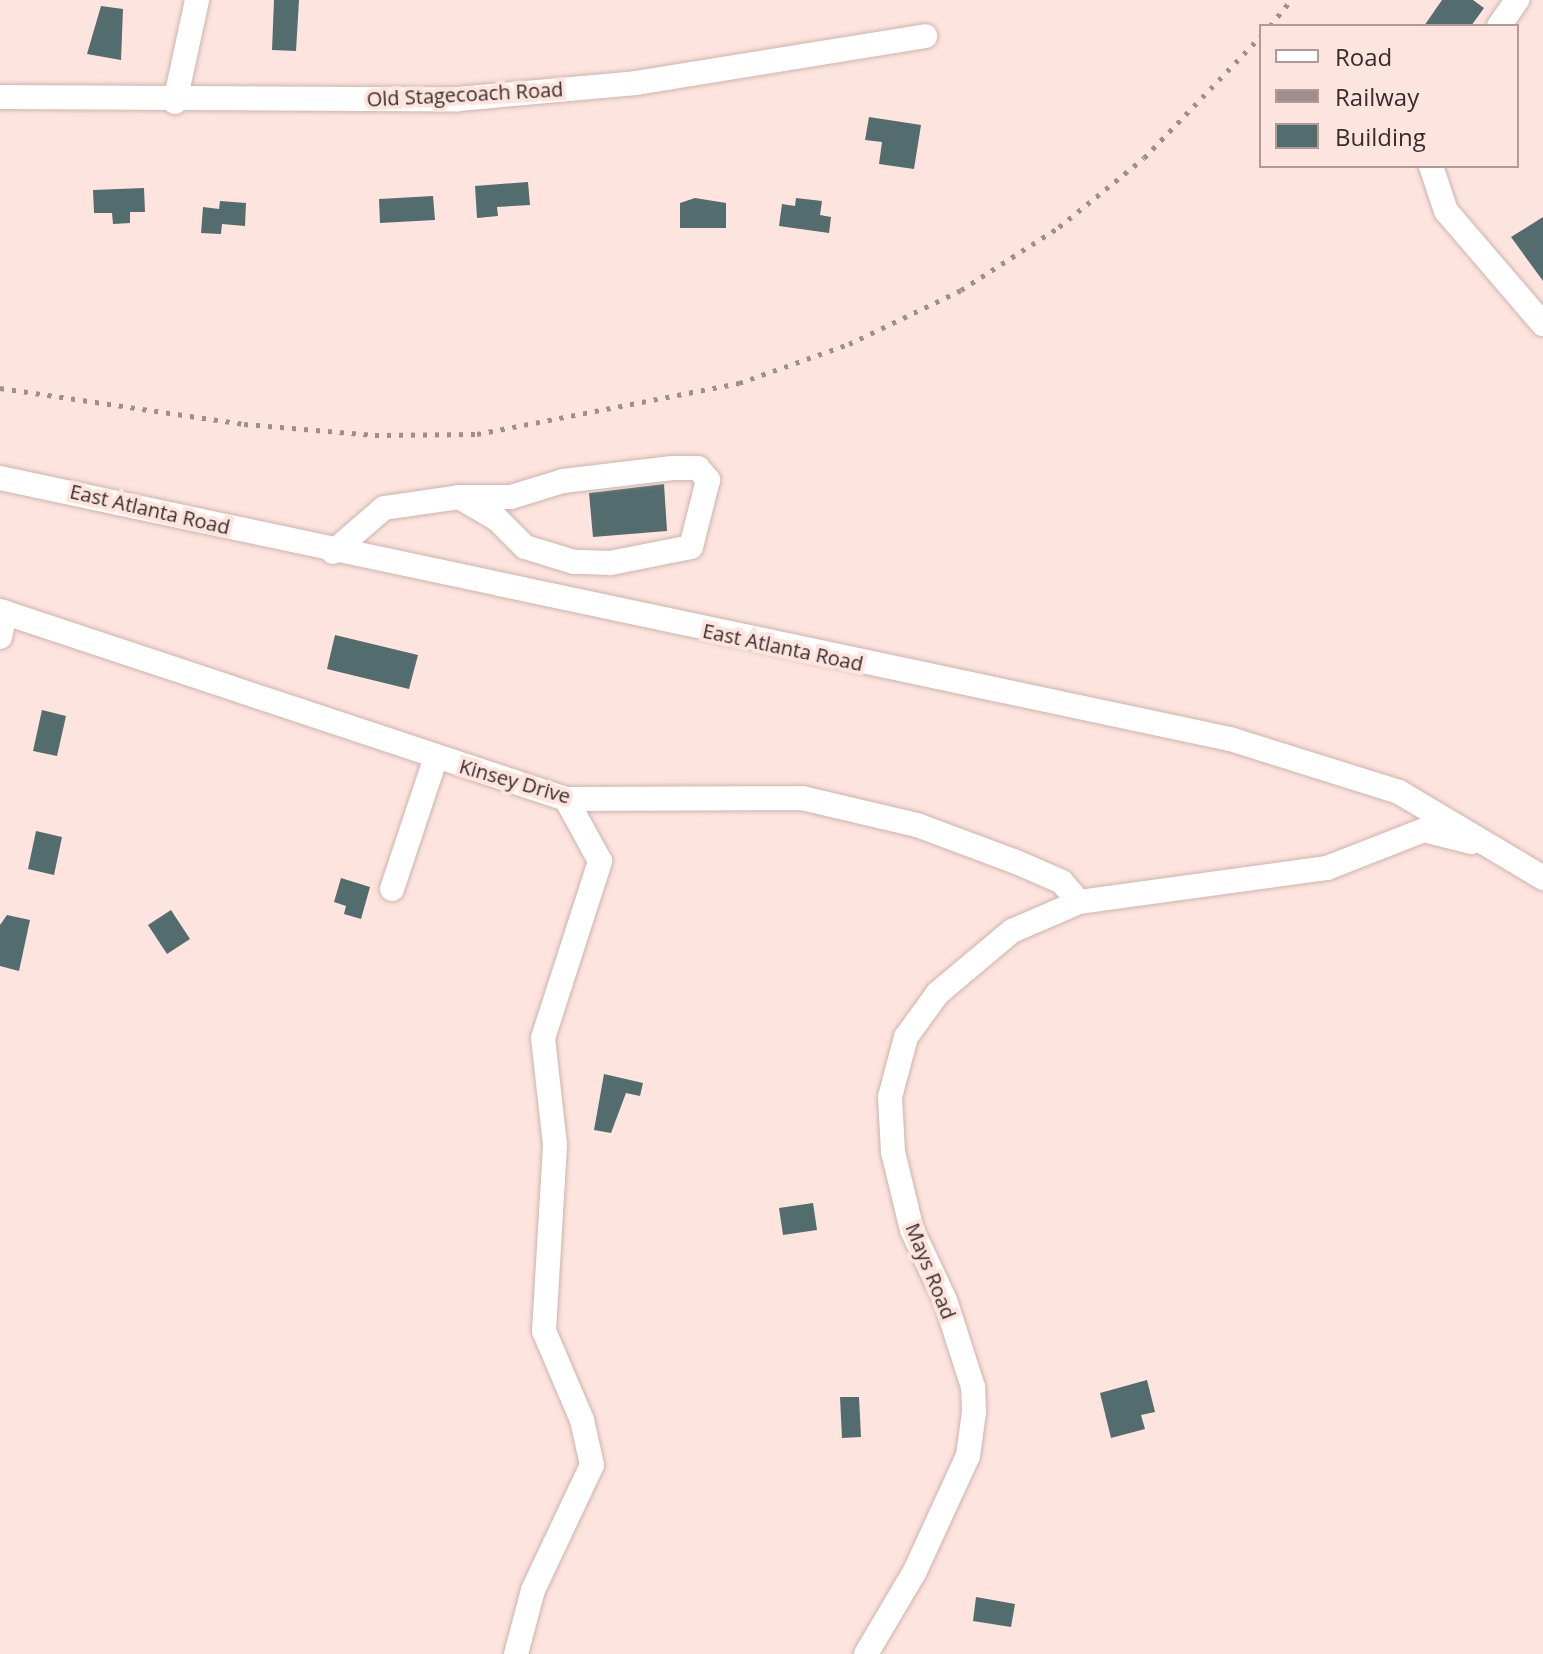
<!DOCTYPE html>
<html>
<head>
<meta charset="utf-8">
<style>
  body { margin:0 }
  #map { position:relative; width:1543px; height:1654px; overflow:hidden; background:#fee4de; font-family:"Open Sans",sans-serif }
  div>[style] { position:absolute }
  .building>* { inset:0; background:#536c6e }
  .roads { filter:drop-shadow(0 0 2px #ccb4ad) drop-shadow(0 0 2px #ccb4ad) }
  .minor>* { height:24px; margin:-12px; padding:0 12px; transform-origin:12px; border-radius:12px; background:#fff }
  .rail>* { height:5px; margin-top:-2.5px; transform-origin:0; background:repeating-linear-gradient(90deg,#a08e8a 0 4px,transparent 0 12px) }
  span { translate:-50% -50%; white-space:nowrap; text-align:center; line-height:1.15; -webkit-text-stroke:8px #fee4de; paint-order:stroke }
  .street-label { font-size:20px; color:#362d2a }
  .legend { position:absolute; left:1259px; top:24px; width:260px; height:144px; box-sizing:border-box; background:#fee4de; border:2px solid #ae9b96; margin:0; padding:10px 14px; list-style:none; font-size:24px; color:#362d2a }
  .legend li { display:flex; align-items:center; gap:16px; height:40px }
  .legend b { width:40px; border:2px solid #ae9b96 }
</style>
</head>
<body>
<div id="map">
  <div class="building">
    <i style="clip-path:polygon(274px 0,299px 0,296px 51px,272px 50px)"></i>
    <i style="clip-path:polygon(1442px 0,1473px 0,1484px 8px,1471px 26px,1424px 26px)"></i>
    <i style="clip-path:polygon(101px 6px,123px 9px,121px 60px,87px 54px)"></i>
    <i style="clip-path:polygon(869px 117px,921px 125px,914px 169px,879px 164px,882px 142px,865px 140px)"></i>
    <i style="clip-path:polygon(528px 182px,530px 205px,497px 207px,498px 216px,477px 218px,475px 186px)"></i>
    <i style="clip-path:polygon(144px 188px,145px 212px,130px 212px,130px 223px,113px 224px,112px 213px,94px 213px,93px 190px)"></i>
    <i style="clip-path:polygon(433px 196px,435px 220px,380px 223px,379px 199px)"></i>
    <i style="clip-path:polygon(695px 198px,726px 203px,726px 228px,680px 228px,680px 203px)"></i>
    <i style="clip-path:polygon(796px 198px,822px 201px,820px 215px,831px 217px,829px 233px,779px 226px,782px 204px,795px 206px)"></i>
    <i style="clip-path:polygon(220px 201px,246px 203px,245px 226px,222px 224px,221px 234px,201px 233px,203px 207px,219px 209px)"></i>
    <i style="clip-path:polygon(1543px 217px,1543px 281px,1511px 237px)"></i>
    <i style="clip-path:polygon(664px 484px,667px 531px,593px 537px,589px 493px)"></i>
    <i style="clip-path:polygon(335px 635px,418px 655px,409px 689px,327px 669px)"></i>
    <i style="clip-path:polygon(42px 710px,66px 716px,57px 756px,33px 751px)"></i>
    <i style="clip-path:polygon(36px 831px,62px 837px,54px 875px,28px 869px)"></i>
    <i style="clip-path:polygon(341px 878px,370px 887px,361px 919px,344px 914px,346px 906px,334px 902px)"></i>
    <i style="clip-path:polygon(171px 910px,190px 939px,167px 954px,148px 925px)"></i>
    <i style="clip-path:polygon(7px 915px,30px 920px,19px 971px,0 966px,0 925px)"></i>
    <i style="clip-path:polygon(604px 1074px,643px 1083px,640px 1096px,626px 1093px,611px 1133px,594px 1130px)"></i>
    <i style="clip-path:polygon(813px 1203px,817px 1230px,783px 1235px,779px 1208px)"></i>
    <i style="clip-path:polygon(1147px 1380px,1155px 1412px,1141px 1415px,1145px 1429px,1111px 1438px,1100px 1393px)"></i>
    <i style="clip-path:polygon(840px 1397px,859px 1397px,861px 1437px,842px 1438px)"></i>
    <i style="clip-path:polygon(976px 1597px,1015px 1604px,1011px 1627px,973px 1621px)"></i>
  </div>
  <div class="roads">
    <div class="minor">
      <i style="left:1499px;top:26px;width:32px;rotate:-55deg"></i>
      <i style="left:0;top:97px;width:458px;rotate:0.3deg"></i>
      <i style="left:458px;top:99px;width:179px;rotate:-5.1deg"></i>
      <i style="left:636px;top:83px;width:293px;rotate:-9.2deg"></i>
      <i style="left:175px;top:102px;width:104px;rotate:-77.8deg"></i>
      <i style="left:1431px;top:166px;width:47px;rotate:71.6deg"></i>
      <i style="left:1446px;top:211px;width:149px;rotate:49.4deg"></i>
      <i style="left:0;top:478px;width:1257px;rotate:11.98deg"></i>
      <i style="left:1230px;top:739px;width:177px;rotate:17.4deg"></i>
      <i style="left:1399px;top:792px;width:168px;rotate:30.8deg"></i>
      <i style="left:333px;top:552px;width:67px;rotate:-40.8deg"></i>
      <i style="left:384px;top:508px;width:76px;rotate:-8.3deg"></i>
      <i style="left:459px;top:497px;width:52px"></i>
      <i style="left:511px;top:497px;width:54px;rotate:-17.1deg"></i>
      <i style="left:563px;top:481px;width:110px;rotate:-6.8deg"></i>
      <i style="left:672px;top:468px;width:26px"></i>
      <i style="left:698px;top:468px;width:16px;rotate:50deg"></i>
      <i style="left:708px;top:480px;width:69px;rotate:104.2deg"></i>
      <i style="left:691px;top:547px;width:83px;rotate:168.8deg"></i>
      <i style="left:610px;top:563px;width:36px;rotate:-178deg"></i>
      <i style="left:574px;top:562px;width:51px;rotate:-163deg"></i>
      <i style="left:525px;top:547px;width:40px;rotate:-135deg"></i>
      <i style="left:497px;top:519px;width:44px;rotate:-149.9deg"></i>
      <i style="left:0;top:611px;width:596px;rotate:18.37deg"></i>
      <i style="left:566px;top:799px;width:236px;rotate:-0.2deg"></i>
      <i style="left:802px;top:798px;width:118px;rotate:13.2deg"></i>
      <i style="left:917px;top:825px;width:103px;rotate:20.4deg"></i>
      <i style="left:1014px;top:861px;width:52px;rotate:23.6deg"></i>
      <i style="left:1062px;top:882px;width:26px;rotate:50deg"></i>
      <i style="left:0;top:637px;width:25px;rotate:-78deg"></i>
      <i style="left:392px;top:889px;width:139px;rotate:-71.6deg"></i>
      <i style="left:516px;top:1654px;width:66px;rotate:-75.1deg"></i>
      <i style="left:533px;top:1590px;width:138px;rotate:-64.7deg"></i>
      <i style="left:592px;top:1465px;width:46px;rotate:-102.5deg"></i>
      <i style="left:582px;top:1420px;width:97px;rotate:-113.1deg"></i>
      <i style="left:544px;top:1331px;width:186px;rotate:-86.6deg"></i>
      <i style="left:555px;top:1145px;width:108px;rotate:-96.4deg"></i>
      <i style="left:543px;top:1038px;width:186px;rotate:-72.1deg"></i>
      <i style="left:600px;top:861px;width:71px;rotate:-118.7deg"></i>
      <i style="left:866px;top:1654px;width:96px;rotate:-59.4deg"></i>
      <i style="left:915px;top:1571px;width:127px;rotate:-65.3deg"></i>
      <i style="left:968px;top:1456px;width:44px;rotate:-82.2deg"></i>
      <i style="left:974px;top:1412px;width:25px;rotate:-92deg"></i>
      <i style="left:973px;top:1387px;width:91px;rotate:-107.8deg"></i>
      <i style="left:945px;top:1300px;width:77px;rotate:-115.2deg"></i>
      <i style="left:912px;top:1230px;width:80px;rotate:-103.7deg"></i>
      <i style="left:893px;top:1152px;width:55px;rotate:-93.1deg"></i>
      <i style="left:890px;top:1097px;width:62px;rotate:-75.1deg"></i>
      <i style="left:906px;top:1037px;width:54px;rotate:-54deg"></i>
      <i style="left:938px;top:993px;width:97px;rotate:-40deg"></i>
      <i style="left:1012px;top:931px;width:73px;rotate:-23.4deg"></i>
      <i style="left:1079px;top:902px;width:250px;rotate:-7.8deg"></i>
      <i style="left:1327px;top:868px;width:104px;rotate:-21.4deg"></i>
      <i style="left:1424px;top:830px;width:49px;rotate:14.3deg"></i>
    </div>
  </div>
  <div class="rail">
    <i style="left:1270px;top:26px;width:33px;rotate:-51deg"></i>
    <i style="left:0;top:388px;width:247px;rotate:8.4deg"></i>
    <i style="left:244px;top:424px;width:131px;rotate:4.8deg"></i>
    <i style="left:375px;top:435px;width:102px;rotate:-0.6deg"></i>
    <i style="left:477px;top:434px;width:267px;rotate:-11deg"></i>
    <i style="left:739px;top:383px;width:117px;rotate:-19.5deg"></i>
    <i style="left:849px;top:344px;width:124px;rotate:-25.7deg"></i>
    <i style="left:961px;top:290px;width:117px;rotate:-32.7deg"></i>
    <i style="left:1059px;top:227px;width:109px;rotate:-39.1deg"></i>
    <i style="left:1144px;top:158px;width:169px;rotate:-46.2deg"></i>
  </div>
  <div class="street-label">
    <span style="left:465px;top:94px;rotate:-3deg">Old Stagecoach Road</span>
    <span style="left:150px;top:509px;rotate:13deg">East Atlanta Road</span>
    <span style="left:783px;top:647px;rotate:12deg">East Atlanta Road</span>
    <span style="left:515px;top:781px;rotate:16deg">Kinsey Drive</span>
    <span style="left:931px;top:1271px;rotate:68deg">Mays Road</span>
  </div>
  <ul class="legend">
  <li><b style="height:10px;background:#fff"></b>Road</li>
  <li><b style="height:10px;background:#a08e8a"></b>Railway</li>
  <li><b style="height:22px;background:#536c6e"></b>Building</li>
  </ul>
</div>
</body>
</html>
